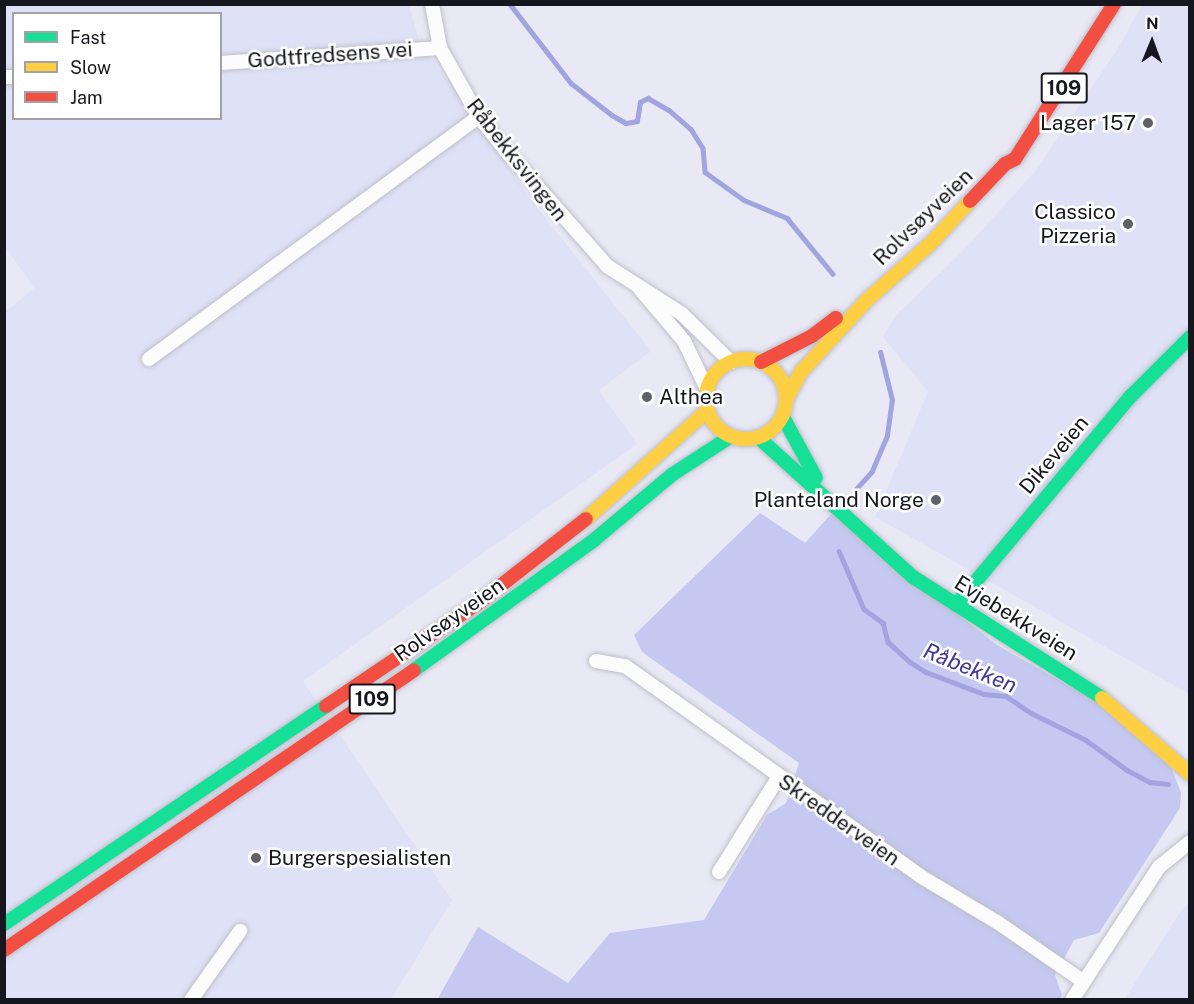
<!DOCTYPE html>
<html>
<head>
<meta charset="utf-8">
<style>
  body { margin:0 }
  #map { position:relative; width:1194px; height:1004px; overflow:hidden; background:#e8e9f4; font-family:"Public Sans",sans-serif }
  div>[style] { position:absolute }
  .built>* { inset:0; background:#dfe1f6 }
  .green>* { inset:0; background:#c5c8f0 }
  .stream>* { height:4.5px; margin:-2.25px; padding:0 2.25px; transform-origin:2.25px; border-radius:2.25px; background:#a1a4df }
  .roads { filter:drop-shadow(0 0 2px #bfbfc9) drop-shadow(0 0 2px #bfbfc9) }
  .street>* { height:14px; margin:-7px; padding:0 7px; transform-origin:7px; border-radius:7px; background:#fcfcfd }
  .fast>* { height:14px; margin:-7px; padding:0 7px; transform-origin:7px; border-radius:7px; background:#16e098 }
  .slow>* { height:14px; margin:-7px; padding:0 7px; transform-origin:7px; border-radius:7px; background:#ffcf43 }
  .slow>.ring { margin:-7px; padding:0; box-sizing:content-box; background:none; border:14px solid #ffcf43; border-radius:50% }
  .jam>* { height:14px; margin:-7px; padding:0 7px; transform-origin:7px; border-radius:7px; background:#f24e42 }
  .dots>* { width:16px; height:16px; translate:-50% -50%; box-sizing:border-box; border:3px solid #fff; border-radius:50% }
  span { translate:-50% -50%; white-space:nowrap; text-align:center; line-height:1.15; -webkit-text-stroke:5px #fff; paint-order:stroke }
  .shield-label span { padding:2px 4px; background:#fff; border:2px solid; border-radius:4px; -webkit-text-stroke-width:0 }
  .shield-label { font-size:20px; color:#16171e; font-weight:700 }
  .street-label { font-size:21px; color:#16171e }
  .poi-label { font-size:21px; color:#16171e }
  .right { translate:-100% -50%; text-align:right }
  .left { translate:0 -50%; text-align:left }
  .water-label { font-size:22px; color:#413998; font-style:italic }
  .frame { position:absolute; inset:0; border:6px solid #16171e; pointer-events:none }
  .legend { position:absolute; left:12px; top:12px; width:210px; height:108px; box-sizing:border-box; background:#fff; border:2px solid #a2a2a5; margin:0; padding:8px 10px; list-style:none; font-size:18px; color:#16171e }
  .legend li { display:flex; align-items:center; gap:12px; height:30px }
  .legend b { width:30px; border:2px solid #a2a2a5 }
  .north { position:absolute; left:1122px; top:12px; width:60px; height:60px; -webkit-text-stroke:4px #fff; paint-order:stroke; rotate:1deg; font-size:16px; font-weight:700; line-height:24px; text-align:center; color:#16171e }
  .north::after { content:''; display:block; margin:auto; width:21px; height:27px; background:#16171e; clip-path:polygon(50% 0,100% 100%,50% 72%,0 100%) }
</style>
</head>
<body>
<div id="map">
  <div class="built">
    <i style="clip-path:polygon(evenodd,5px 5px,409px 5px,419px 40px,532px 201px,651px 351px,599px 390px,637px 444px,303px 681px,452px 900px,391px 999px,5px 999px,4px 313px,34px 288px,5px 246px,5px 5px,14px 14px,220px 14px,220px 118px,14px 118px,14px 14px)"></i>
    <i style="clip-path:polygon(1142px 5px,1189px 5px,1189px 694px,875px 517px,928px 392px,883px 337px,897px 314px,963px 251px,1037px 169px,1117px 50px)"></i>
    <i style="clip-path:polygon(1189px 904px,1189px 999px,1125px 999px,1182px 909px)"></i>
  </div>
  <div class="green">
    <i style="clip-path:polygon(760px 513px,805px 543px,831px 514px,997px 645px,1096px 701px,1171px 767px,1181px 793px,1180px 808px,1099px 933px,1074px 940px,1055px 975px,1062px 995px,1060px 999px,437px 1000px,478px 927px,568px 983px,610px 933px,704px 920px,767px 815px,786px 803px,799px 763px,642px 652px,634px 635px)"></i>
  </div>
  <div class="stream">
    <i style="left:510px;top:4px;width:100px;rotate:52.3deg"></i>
    <i style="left:571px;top:83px;width:52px;rotate:38deg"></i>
    <i style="left:612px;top:115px;width:16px;rotate:30deg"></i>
    <i style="left:626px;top:123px;width:11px;rotate:-10deg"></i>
    <i style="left:637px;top:121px;width:19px;rotate:-81deg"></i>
    <i style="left:640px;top:102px;width:9px;rotate:-27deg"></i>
    <i style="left:648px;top:98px;width:24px;rotate:30deg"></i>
    <i style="left:669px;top:110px;width:29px;rotate:41deg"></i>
    <i style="left:691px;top:129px;width:22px;rotate:58deg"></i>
    <i style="left:703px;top:148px;width:24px;rotate:85deg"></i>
    <i style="left:705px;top:172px;width:48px;rotate:35.7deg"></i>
    <i style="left:744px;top:200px;width:47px;rotate:22.7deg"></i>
    <i style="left:787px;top:218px;width:72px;rotate:50.6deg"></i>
    <i style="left:856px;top:489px;width:24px;rotate:-48deg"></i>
    <i style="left:872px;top:471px;width:39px;rotate:-67deg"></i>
    <i style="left:887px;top:435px;width:35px;rotate:-82deg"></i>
    <i style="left:892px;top:400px;width:49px;rotate:-104deg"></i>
    <i style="left:839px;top:551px;width:63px;rotate:66.7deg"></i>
    <i style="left:864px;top:609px;width:24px;rotate:36deg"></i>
    <i style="left:883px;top:623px;width:20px;rotate:75deg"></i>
    <i style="left:888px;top:642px;width:30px;rotate:42deg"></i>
    <i style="left:910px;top:662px;width:19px;rotate:32deg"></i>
    <i style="left:926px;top:672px;width:62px;rotate:20.8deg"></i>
    <i style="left:984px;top:694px;width:22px;rotate:5deg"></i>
    <i style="left:1006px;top:696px;width:30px;rotate:34deg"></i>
    <i style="left:1031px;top:713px;width:61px;rotate:26.1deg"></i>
    <i style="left:1086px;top:740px;width:51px;rotate:36.2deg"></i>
    <i style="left:1127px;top:770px;width:26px;rotate:28deg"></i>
    <i style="left:1150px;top:782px;width:18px;rotate:6deg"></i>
  </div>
  <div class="roads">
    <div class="street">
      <i style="left:432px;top:4px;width:45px;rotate:79.7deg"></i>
      <i style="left:440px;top:48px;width:79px;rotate:60.5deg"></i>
      <i style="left:479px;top:117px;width:45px;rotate:51.3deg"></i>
      <i style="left:507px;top:152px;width:152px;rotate:48.7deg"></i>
      <i style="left:607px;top:266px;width:89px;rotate:32.6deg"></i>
      <i style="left:682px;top:314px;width:69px;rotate:44.4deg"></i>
      <i style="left:220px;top:63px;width:221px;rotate:-3.9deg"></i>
      <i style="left:4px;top:77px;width:10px"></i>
      <i style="left:640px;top:289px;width:68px;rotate:49.8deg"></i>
      <i style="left:684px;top:341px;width:53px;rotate:64.4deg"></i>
      <i style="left:149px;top:359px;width:409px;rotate:-36.3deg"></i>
      <i style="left:596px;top:661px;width:29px;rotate:10deg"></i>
      <i style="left:625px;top:666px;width:362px;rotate:35.4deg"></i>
      <i style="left:920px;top:876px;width:90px;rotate:30.9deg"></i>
      <i style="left:997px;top:922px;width:104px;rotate:34.5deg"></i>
      <i style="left:719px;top:872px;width:111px;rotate:-57.9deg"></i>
      <i style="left:191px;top:1000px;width:85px;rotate:-54.6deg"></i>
      <i style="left:1072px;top:1000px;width:159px;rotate:-56.8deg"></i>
      <i style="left:1159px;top:867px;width:40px;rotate:-39deg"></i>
    </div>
    <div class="fast">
      <i style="left:783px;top:417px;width:69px;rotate:61.6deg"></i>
      <i style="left:759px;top:438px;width:207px;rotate:42.1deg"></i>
      <i style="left:913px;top:577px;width:224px;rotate:32.6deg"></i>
      <i style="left:956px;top:605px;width:273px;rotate:-50.1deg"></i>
      <i style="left:1131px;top:396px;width:83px;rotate:-45deg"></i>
      <i style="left:414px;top:670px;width:222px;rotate:-35.8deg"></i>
      <i style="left:594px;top:540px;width:103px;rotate:-39.9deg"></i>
      <i style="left:673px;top:474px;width:68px;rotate:-33deg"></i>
      <i style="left:4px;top:924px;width:389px;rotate:-34.1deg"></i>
    </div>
    <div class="slow">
      <i class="ring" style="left:706px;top:359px;width:66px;height:66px"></i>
      <i style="left:787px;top:398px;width:30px;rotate:-62deg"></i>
      <i style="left:801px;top:372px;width:99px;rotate:-47.5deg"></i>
      <i style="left:868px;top:299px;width:84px;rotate:-41.6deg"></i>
      <i style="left:931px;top:243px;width:57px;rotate:-47.1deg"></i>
      <i style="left:586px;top:519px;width:162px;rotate:-41.8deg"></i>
      <i style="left:1102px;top:698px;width:116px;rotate:40.8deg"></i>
    </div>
    <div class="jam">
      <i style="left:970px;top:201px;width:51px;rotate:-46.6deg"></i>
      <i style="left:1005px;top:164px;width:11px;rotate:-27deg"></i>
      <i style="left:1015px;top:159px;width:184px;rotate:-57.4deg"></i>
      <i style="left:761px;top:362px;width:57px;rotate:-27deg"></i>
      <i style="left:812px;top:336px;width:30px;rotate:-37deg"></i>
      <i style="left:326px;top:706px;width:187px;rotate:-34.1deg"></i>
      <i style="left:481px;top:601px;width:133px;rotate:-38deg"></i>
      <i style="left:4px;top:950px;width:496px;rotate:-34.3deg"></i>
    </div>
  </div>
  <div class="dots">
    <i style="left:1148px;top:123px;background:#606069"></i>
    <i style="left:1128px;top:224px;background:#606069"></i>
    <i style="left:647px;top:397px;background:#606069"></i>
    <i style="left:936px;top:500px;background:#606069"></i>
    <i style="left:256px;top:858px;background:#606069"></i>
  </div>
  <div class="shield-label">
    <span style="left:1064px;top:88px">109</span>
    <span style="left:372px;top:699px">109</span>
  </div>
  <div class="street-label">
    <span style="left:330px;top:55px;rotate:-4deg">Godtfredsens vei</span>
    <span style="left:517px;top:160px;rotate:52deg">Råbekksvingen</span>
    <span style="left:923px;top:217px;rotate:-44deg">Rolvsøyveien</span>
    <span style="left:1054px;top:455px;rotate:-50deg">Dikeveien</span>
    <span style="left:1016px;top:618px;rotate:32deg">Evjebekkveien</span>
    <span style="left:449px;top:620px;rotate:-35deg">Rolvsøyveien</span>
    <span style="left:839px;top:820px;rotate:35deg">Skredderveien</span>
  </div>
  <div class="poi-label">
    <span class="right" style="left:1136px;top:123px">Lager 157</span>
    <span class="right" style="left:1116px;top:224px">Classico<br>Pizzeria</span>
    <span class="left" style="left:659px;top:397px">Althea</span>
    <span class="right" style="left:924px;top:500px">Planteland Norge</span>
    <span class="left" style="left:268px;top:858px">Burgerspesialisten</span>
  </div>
  <div class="water-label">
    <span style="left:970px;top:668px;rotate:22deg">Råbekken</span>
  </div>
  <div class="frame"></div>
  <ul class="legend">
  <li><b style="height:8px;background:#16e098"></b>Fast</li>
  <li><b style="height:8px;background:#ffcf43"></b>Slow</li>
  <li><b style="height:8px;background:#f24e42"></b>Jam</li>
  </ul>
  <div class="north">N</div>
</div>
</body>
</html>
